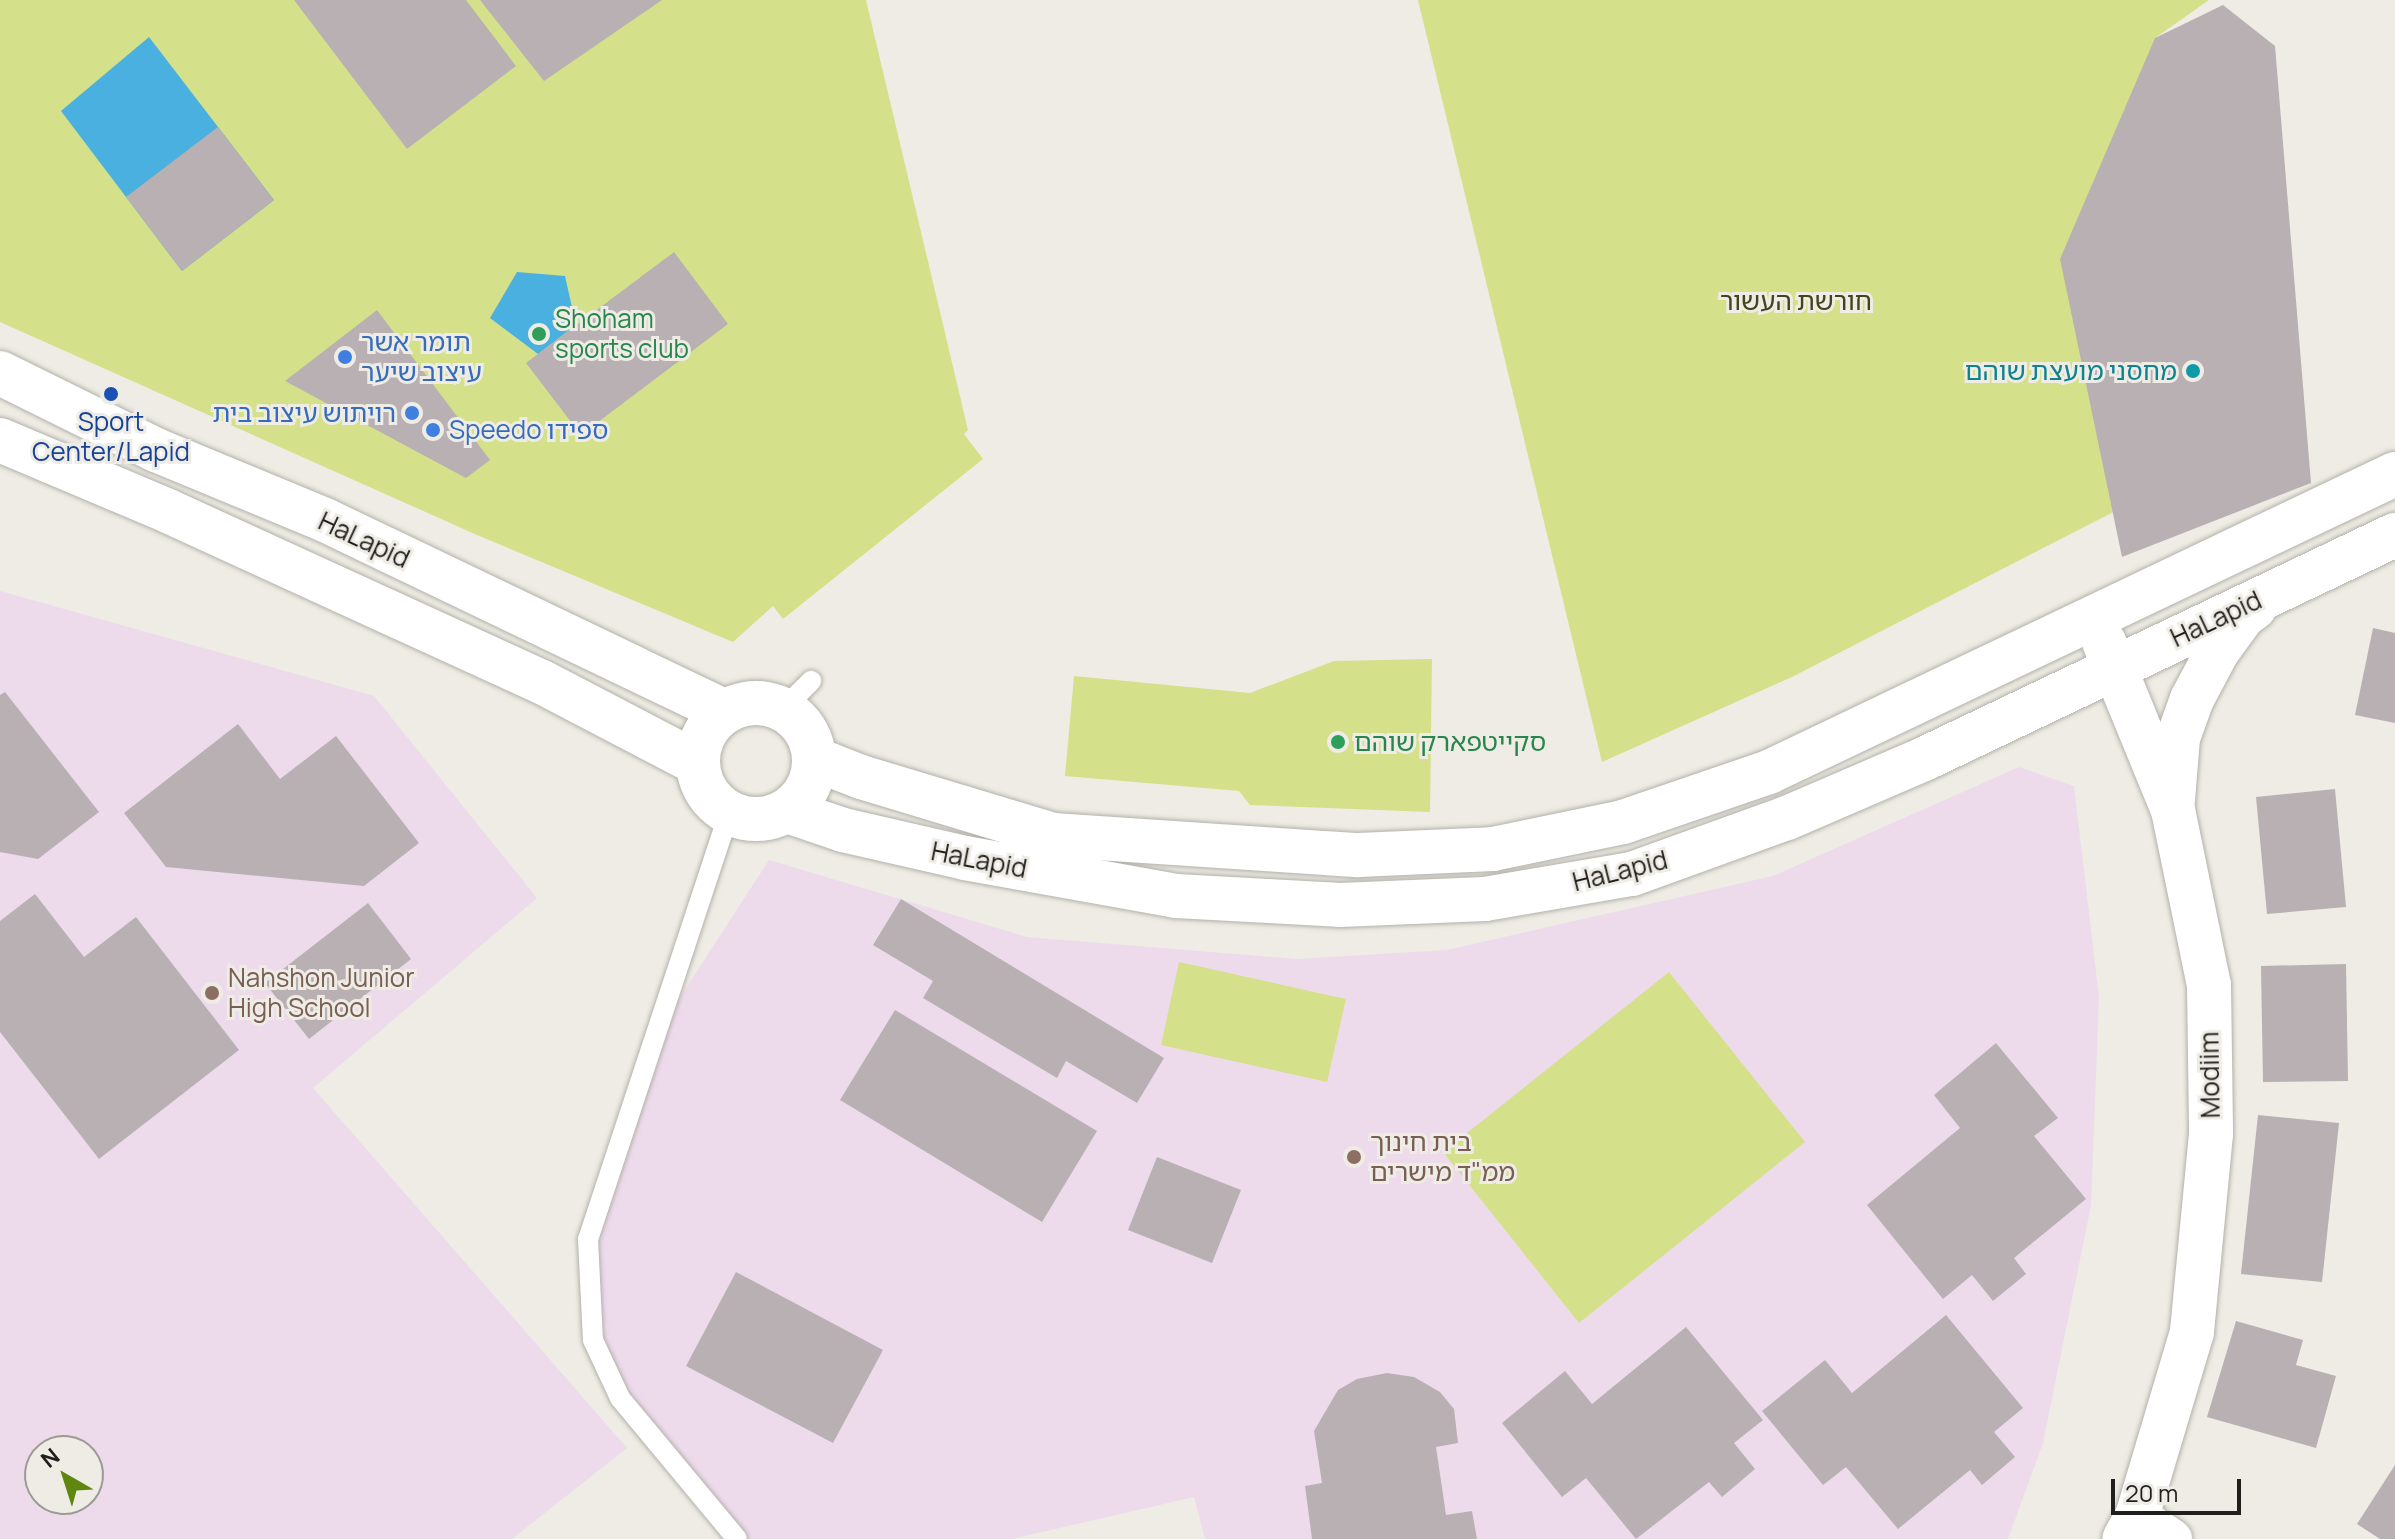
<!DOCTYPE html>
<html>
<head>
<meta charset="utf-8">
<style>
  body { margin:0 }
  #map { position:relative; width:2395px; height:1539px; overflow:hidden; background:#eeece4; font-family:Manrope,"Noto Sans Hebrew",sans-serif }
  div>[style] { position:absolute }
  .education>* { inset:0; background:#eddbec }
  .green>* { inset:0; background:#d5e08b }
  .water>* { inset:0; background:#49b0df }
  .building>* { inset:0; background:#b8b0b3 }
  .roads { filter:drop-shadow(0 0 2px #b3b1aa) drop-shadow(0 0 2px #b3b1aa) }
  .service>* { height:20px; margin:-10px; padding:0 10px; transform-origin:10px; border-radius:10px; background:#fff }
  .minor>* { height:40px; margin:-20px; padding:0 20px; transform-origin:20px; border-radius:20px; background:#fff }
  .tertiary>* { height:44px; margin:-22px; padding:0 22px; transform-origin:22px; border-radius:22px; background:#fff }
  .tertiary>.ring { margin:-22px; padding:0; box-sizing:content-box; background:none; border:44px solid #fff; border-radius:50% }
  .dots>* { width:22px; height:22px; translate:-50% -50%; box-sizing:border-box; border:4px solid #eeece4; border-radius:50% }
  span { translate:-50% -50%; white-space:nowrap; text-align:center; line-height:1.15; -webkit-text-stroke:6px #eeece4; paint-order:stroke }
  .park-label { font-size:26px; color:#40451e }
  .leisure-label { font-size:26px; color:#27864d }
  .left { translate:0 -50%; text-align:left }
  .shop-label { font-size:26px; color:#366cbe }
  .right { translate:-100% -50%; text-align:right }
  .culture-label { font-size:26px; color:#0d838f }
  .transit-label { font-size:26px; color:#164399 }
  .street-label { font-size:26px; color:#201f1d }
  .education-label { font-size:26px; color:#785e54 }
  .north { position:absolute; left:24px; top:1435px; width:80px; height:80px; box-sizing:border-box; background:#eeece4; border:2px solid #9c9a94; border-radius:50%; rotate:321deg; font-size:22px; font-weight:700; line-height:32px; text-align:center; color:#201f1d }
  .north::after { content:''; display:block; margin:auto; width:28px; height:36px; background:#5e8710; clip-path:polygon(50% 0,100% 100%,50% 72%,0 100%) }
  .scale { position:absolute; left:2111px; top:1479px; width:130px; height:36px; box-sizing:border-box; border:4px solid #201f1d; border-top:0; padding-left:10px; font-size:24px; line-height:28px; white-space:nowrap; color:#201f1d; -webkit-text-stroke:6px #eeece4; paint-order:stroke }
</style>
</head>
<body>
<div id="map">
  <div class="education">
    <i style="clip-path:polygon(evenodd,0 591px,374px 696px,537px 898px,313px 1088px,627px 1448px,512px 1539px,0 1539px,0 591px,40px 1451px,88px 1451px,88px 1499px,40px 1499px,40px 1451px)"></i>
    <i style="clip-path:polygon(2019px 767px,2074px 786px,2099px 997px,2091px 1205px,2043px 1443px,2008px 1539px,1205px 1539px,1194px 1497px,1012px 1539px,737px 1539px,620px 1398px,593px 1340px,588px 1239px,653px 1039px,769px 860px,1027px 937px,1297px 959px,1447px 950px,1773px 876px)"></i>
  </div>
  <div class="green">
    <i style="clip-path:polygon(0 0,866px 0,968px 430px,964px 434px,983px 459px,783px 619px,773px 606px,733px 642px,477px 535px,0 322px)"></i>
    <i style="clip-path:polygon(1418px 0,2209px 0,2155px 38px,2131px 503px,1792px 677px,1602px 762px)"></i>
    <i style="clip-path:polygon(1432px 659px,1430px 812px,1250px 805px,1239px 791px,1065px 776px,1074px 676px,1250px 693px,1334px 661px)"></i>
    <i style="clip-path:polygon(1179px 962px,1346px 999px,1327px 1082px,1161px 1045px)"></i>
    <i style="clip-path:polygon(1669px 972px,1805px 1142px,1579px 1323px,1443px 1152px)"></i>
  </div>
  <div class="water">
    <i style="clip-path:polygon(149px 37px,274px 200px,182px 271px,61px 111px)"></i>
    <i style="clip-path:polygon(517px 272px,565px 276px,576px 325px,538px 354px,490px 318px)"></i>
  </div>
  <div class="building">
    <i style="clip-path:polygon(294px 0,466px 0,516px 66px,407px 149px)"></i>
    <i style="clip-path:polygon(480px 0,662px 0,544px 81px)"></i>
    <i style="clip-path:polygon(2223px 5px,2275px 46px,2311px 483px,2122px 557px,2060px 259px,2155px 38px)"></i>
    <i style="clip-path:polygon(218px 127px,274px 200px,182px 271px,126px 197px)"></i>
    <i style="clip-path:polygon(674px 252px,728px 324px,581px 435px,526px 363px)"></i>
    <i style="clip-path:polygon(377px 310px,490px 460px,466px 478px,285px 381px)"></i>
    <i style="clip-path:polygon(2373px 628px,2395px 633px,2395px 723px,2355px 715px)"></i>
    <i style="clip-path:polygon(5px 692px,99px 812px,38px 859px,0 852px,0 695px)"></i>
    <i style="clip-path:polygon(238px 724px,280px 779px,336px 736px,419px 843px,364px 886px,166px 867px,124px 813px)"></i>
    <i style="clip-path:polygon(2335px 789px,2346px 907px,2267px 914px,2256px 797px)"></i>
    <i style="clip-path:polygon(35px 894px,84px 957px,136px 917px,239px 1050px,99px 1159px,0 1032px,0 921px)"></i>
    <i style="clip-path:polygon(901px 899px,1164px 1058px,1137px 1103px,1066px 1061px,1057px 1078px,923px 998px,933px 981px,873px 945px)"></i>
    <i style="clip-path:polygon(368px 903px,411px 959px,309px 1039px,265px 983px)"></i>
    <i style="clip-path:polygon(2346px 964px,2348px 1081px,2263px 1082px,2261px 966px)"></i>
    <i style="clip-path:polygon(895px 1010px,1097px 1131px,1042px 1222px,840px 1100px)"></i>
    <i style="clip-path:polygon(1996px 1043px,2058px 1118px,2034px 1136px,2086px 1199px,2014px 1258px,2026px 1274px,1993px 1301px,1972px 1275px,1943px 1299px,1867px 1205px,1960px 1128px,1934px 1095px)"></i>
    <i style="clip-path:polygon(2258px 1115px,2339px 1123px,2322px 1282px,2241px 1274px)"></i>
    <i style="clip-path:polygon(1157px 1157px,1241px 1190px,1212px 1263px,1128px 1230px)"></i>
    <i style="clip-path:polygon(736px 1272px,883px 1350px,833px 1443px,686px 1366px)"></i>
    <i style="clip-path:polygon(1946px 1315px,2023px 1408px,1994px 1432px,2015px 1457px,1982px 1485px,1970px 1470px,1898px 1529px,1846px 1467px,1823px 1485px,1762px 1411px,1825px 1360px,1852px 1393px)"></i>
    <i style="clip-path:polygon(2236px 1321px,2303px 1340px,2296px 1365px,2336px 1376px,2316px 1448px,2207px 1417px)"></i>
    <i style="clip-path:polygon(1686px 1327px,1763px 1420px,1734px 1443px,1755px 1469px,1722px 1497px,1709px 1482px,1636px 1539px,1586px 1478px,1562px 1497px,1502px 1423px,1565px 1371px,1592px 1404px)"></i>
    <i style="clip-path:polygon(1387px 1373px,1414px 1377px,1440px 1392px,1454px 1409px,1458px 1443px,1436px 1447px,1446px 1515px,1472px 1511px,1477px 1539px,1312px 1539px,1305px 1486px,1322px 1483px,1314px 1431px,1338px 1390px,1357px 1379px)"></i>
    <i style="clip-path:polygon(2395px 1465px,2395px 1539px,2380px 1539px,2357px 1524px)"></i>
  </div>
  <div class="roads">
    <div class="service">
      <i style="left:783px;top:709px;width:40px;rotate:-45deg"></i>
      <i style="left:729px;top:813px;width:449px;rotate:108.3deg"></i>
      <i style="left:588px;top:1239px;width:101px;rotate:87.2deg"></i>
      <i style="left:593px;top:1340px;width:64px;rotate:65deg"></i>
      <i style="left:620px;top:1398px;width:183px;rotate:50.3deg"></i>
    </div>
    <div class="minor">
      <i style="left:2137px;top:1516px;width:42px;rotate:33.3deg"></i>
    </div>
    <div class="tertiary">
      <i style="left:0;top:373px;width:174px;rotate:26.3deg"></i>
      <i style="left:156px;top:450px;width:183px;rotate:22.5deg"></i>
      <i style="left:325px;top:520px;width:444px;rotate:25.6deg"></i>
      <i style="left:0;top:440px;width:182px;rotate:22.9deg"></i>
      <i style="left:168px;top:511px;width:411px;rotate:24.6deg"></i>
      <i style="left:542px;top:682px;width:175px;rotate:27.6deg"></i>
      <i style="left:2104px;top:642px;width:182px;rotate:67.7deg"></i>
      <i style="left:2173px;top:810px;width:179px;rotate:78.4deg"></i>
      <i style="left:2209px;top:985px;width:149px;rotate:89.2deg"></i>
      <i style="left:2211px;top:1134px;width:199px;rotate:95.5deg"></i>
      <i style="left:2192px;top:1332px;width:192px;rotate:106.6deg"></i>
      <i style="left:2137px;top:1516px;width:26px;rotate:119deg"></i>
      <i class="ring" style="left:698px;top:703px;width:72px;height:72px"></i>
      <i style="left:815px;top:759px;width:49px;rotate:21.4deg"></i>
      <i style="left:861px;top:777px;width:201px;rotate:16.8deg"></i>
      <i style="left:1053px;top:835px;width:306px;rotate:3.8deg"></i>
      <i style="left:1358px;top:855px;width:135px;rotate:-2.5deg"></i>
      <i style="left:1493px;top:849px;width:133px;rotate:-11.7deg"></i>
      <i style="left:1623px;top:822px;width:154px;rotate:-18.9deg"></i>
      <i style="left:1769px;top:772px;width:693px;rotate:-25.46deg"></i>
      <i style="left:2173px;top:800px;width:62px;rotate:-85.4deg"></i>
      <i style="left:2178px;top:738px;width:41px;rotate:-70.3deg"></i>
      <i style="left:2192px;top:699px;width:53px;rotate:-62deg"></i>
      <i style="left:2217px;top:652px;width:44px;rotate:-54.2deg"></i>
      <i style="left:2243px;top:616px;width:14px;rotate:-36deg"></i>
      <i style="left:787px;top:811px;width:59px;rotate:18.7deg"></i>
      <i style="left:843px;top:830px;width:125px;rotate:12.9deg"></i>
      <i style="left:965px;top:858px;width:214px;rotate:10.2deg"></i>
      <i style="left:1176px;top:896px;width:164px;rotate:3.1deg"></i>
      <i style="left:1340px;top:905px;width:145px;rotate:-2.4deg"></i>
      <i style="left:1485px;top:899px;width:149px;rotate:-9.7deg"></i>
      <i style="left:1632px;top:874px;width:165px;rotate:-19.9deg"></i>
      <i style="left:1787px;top:818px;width:149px;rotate:-23.3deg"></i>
      <i style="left:1924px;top:759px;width:522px;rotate:-25.44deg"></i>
    </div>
  </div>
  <div class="dots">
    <i style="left:539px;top:334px;background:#2e9e5b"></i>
    <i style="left:345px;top:357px;background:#3f7fe0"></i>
    <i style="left:2193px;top:371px;background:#0f9aa8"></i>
    <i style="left:111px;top:394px;background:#1a4fb4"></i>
    <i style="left:412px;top:413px;background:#3f7fe0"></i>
    <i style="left:433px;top:430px;background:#3f7fe0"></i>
    <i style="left:1338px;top:742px;background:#2e9e5b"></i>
    <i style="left:212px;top:993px;background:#8d6e63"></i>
    <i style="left:1354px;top:1157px;background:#8d6e63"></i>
  </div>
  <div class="park-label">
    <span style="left:1796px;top:301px">חורשת העשור</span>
  </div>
  <div class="leisure-label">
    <span class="left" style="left:555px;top:334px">Shoham<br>sports club</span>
    <span class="left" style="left:1354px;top:742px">סקייטפארק שוהם</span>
  </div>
  <div class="shop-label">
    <span class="left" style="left:361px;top:357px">תומר אשר<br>עיצוב שיער</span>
    <span class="right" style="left:396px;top:413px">רויתוש עיצוב בית</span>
    <span class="left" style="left:449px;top:430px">Speedo ספידו</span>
  </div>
  <div class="culture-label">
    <span class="right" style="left:2177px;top:371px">מחסני מועצת שוהם</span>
  </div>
  <div class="transit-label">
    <span style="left:111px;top:437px">Sport<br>Center/Lapid</span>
  </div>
  <div class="street-label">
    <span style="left:364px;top:540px;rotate:25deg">HaLapid</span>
    <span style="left:2216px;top:619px;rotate:-25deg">HaLapid</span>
    <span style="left:979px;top:860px;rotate:11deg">HaLapid</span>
    <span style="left:1620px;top:871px;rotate:-14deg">HaLapid</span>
    <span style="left:2210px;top:1075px;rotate:-91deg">Modiim</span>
  </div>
  <div class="education-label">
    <span class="left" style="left:228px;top:993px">Nahshon Junior<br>High School</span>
    <span class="left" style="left:1370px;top:1157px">בית חינוך<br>ממ"ד מישרים</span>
  </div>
  <div class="north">N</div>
  <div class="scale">20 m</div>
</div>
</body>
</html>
